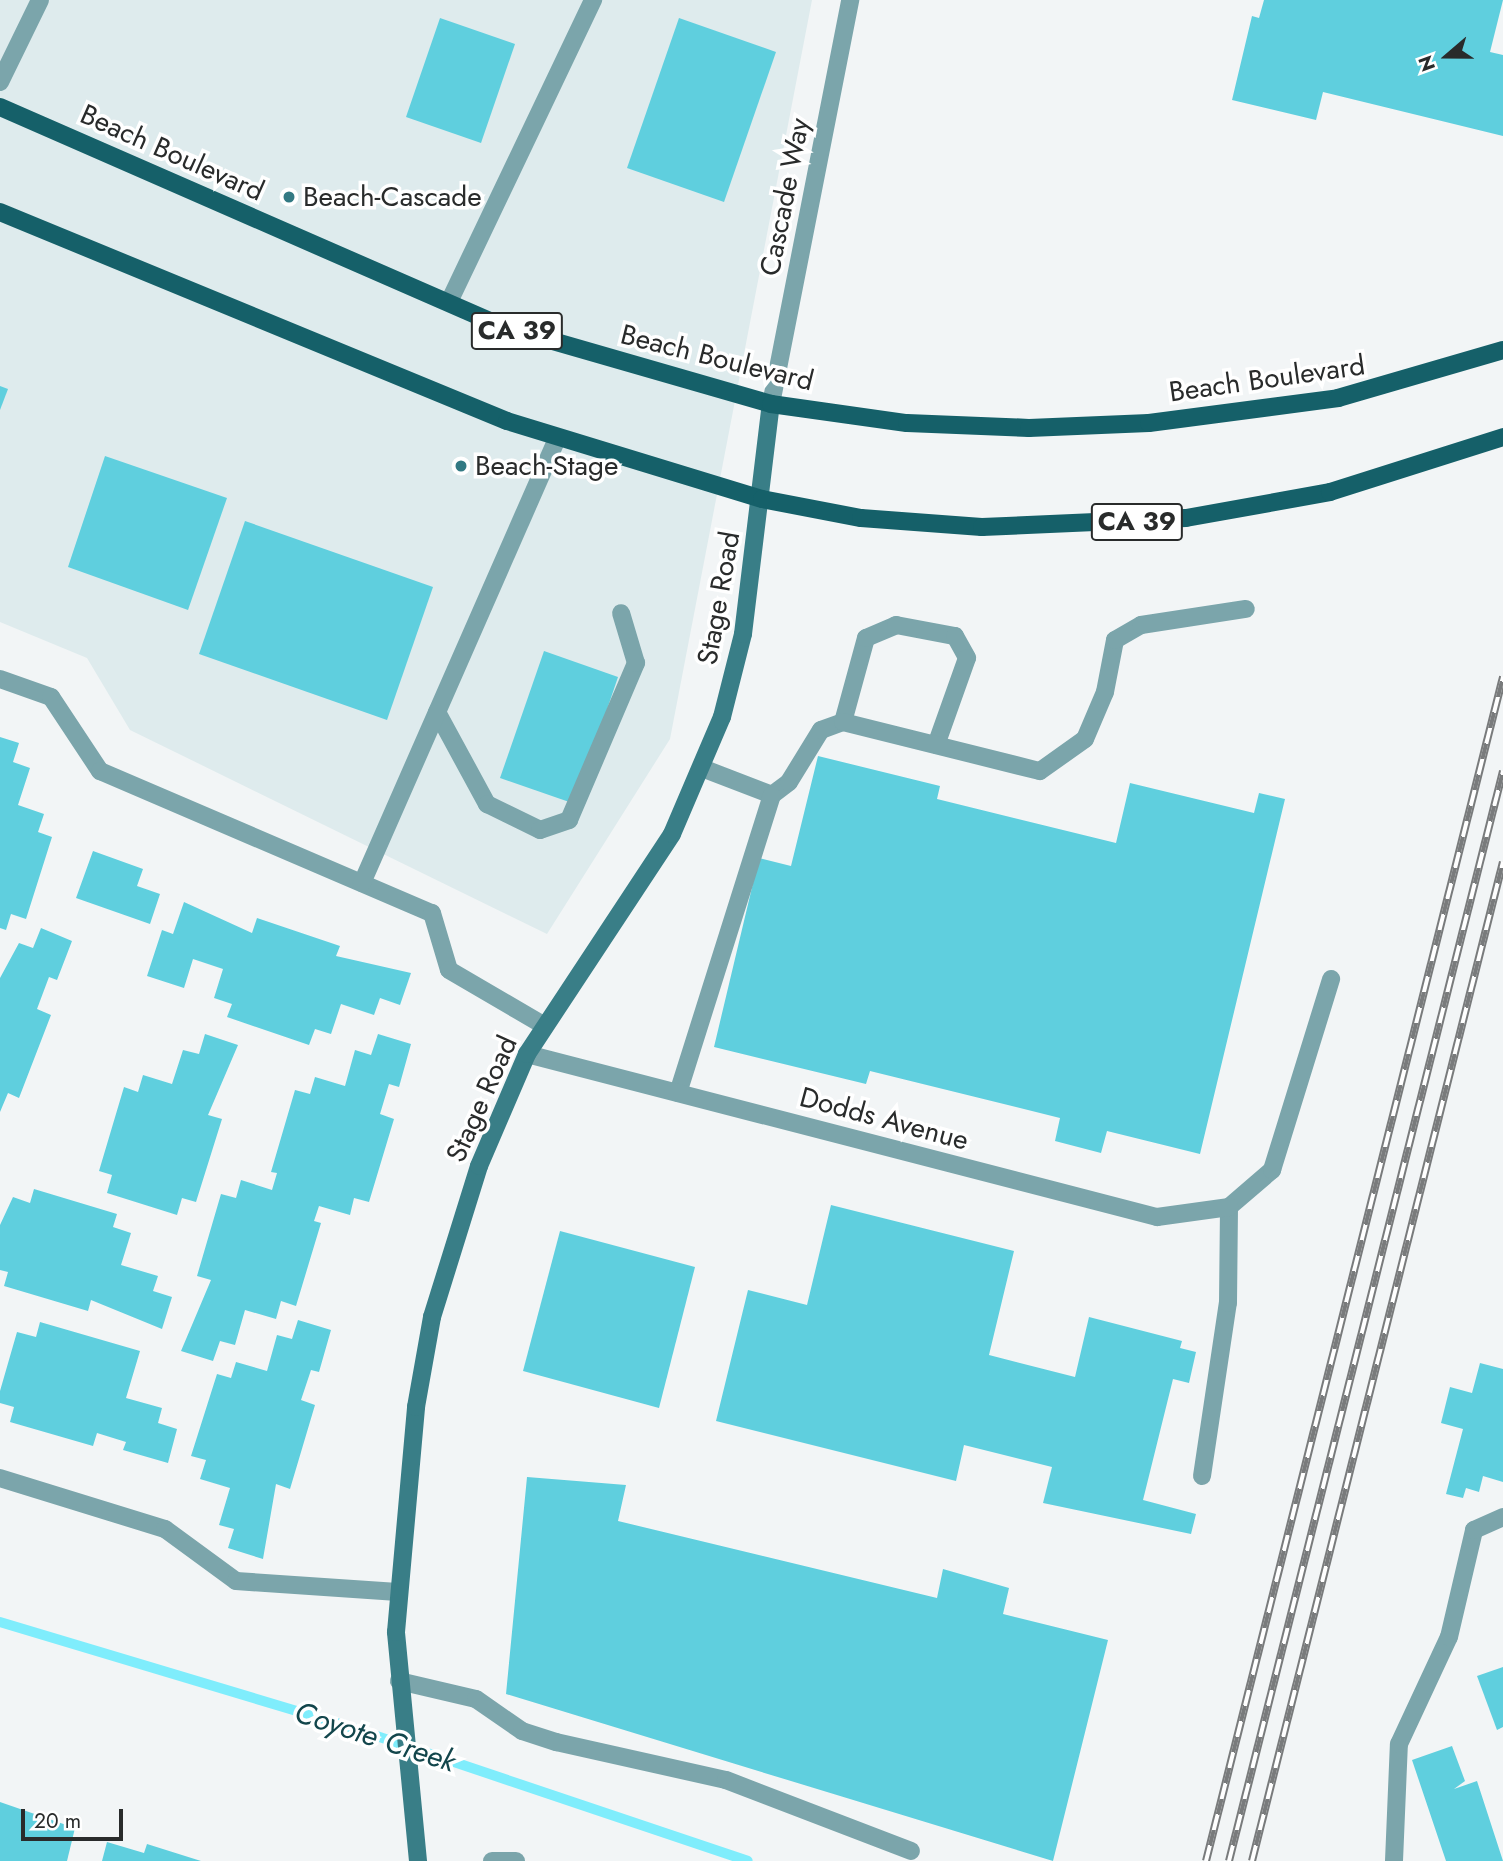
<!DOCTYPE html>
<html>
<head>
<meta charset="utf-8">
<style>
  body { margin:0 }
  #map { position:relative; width:1503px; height:1861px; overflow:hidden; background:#f2f5f6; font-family:Jost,sans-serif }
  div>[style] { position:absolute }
  .built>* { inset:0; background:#deebed }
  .stream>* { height:10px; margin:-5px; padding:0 5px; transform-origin:5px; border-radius:5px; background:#7fedfc }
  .building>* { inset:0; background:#5fcfde }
  .lane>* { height:18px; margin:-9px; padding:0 9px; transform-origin:9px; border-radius:9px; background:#7ba5ab }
  .street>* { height:18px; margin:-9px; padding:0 9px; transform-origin:9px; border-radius:9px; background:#7ba5ab }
  .secondary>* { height:18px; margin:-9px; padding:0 9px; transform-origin:9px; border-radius:9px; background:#397e87 }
  .primary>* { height:18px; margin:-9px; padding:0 9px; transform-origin:9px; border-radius:9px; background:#156069 }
  .rail>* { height:8px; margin-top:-4px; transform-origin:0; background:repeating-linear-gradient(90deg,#fff 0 16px,#797b7c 0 32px); box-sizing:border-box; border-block:2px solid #797b7c }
  .dots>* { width:19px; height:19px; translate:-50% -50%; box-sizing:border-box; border:4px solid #fff; border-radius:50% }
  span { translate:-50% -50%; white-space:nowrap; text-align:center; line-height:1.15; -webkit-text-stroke:7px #fff; paint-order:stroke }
  .shield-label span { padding:2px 5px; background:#fff; border:2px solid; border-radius:5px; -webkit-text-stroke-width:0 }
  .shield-label { font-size:26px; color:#292b2b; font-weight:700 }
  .street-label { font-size:28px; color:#292b2b }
  .poi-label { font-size:28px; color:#292b2b }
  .left { translate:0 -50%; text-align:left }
  .water-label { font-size:30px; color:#13464c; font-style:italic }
  .north { position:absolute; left:1412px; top:21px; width:70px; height:70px; -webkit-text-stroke:5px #fff; paint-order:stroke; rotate:250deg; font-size:19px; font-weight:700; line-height:28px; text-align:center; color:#292b2b }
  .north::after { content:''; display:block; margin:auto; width:24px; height:32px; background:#292b2b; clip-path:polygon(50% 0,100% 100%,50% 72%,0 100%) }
  .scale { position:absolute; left:21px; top:1809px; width:102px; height:32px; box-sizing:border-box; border:4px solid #292b2b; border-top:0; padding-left:9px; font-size:21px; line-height:24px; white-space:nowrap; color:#292b2b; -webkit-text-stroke:5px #fff; paint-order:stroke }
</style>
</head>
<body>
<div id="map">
  <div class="built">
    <i style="clip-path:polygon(0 0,812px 0,670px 739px,547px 934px,130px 730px,87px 658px,0 622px)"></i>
  </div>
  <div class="stream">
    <i style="left:0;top:1622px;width:356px;rotate:16.7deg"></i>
    <i style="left:341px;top:1724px;width:429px;rotate:18.6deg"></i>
  </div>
  <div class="building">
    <i style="clip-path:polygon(1264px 0,1503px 0,1490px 52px,1503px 55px,1503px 136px,1323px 92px,1316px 120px,1232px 100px,1252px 16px,1259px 18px)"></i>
    <i style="clip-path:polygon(440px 18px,515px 44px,481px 143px,406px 117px)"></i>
    <i style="clip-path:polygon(679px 18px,776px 52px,724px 202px,627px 168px)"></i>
    <i style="clip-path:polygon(0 386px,8px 389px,0 410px)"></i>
    <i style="clip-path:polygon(105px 456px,227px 498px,188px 610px,68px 567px)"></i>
    <i style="clip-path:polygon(245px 521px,433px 587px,387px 720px,199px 654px)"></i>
    <i style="clip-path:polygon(544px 651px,618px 677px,575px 804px,500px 778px)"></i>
    <i style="clip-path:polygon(0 737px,19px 743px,13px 762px,30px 768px,18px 805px,44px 814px,38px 832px,52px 837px,26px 919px,11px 914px,6px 930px,0 928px)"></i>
    <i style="clip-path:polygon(818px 756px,940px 786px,937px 799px,1116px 843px,1130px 783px,1254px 813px,1259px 793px,1285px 799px,1200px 1154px,1107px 1131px,1101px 1153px,1055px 1141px,1060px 1118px,870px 1071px,866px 1084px,714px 1047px,759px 858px,791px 866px)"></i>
    <i style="clip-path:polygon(93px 851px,143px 869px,137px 886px,160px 894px,150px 924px,76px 898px)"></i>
    <i style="clip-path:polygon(184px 902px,252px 933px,257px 918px,340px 946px,336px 956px,411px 973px,400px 1005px,380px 998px,374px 1015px,341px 1004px,331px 1034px,315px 1029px,309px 1045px,227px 1017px,232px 1004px,214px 998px,223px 969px,193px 959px,184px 988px,147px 976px,162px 930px,173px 934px)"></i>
    <i style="clip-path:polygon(41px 928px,72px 941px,57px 980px,49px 977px,37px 1009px,51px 1015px,19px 1098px,8px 1093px,0 1112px,0 978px,19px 943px,33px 948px)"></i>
    <i style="clip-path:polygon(205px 1034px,238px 1045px,208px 1115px,222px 1119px,196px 1202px,182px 1198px,177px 1215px,107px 1193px,112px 1175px,99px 1171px,124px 1087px,138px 1092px,143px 1075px,172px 1084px,183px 1050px,199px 1054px)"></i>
    <i style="clip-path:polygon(378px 1034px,411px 1044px,399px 1087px,389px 1084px,380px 1114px,394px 1119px,369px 1202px,354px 1198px,350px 1215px,319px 1206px,314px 1221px,321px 1223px,296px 1306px,281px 1301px,276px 1319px,245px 1310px,235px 1345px,220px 1341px,213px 1361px,181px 1351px,211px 1280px,197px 1276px,221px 1194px,236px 1198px,241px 1180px,272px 1190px,277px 1173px,271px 1172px,295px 1090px,310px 1094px,315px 1077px,345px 1086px,355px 1050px,371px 1055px)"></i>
    <i style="clip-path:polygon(34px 1189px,117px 1214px,113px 1227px,131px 1233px,121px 1265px,158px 1276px,153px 1291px,172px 1297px,162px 1329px,91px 1300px,88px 1311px,4px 1286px,8px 1272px,0 1270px,0 1225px,13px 1197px,30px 1203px)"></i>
    <i style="clip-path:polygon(831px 1205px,1014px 1251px,989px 1355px,1075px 1377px,1089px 1317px,1182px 1341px,1180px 1348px,1196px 1352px,1189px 1383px,1173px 1379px,1143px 1500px,1196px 1514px,1191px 1534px,1043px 1503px,1052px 1467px,964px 1445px,956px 1481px,716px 1421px,748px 1290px,807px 1305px)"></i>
    <i style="clip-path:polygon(560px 1231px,695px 1267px,659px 1408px,523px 1371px)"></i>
    <i style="clip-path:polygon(298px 1320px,331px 1330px,319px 1372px,311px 1370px,301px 1400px,315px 1405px,290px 1489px,276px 1484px,263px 1559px,228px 1548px,234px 1529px,219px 1525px,230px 1488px,200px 1479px,206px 1460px,191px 1456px,217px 1374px,231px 1378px,236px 1362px,267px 1371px,277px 1335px,292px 1339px)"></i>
    <i style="clip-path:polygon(40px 1322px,140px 1351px,126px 1398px,162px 1408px,158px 1423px,177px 1429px,168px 1463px,123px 1450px,126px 1442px,97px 1433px,93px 1446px,10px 1422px,14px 1407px,0 1403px,0 1391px,17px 1332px,36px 1337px)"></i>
    <i style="clip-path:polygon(1480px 1363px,1503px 1369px,1503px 1482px,1483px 1476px,1479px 1492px,1466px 1488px,1463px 1498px,1446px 1494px,1463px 1429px,1441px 1423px,1450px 1387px,1472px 1393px)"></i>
    <i style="clip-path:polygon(527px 1477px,626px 1485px,618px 1521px,937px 1598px,943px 1569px,1009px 1588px,1003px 1614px,1108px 1640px,1053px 1861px,506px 1694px)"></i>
    <i style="clip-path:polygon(1503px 1667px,1503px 1727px,1497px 1730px,1477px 1676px)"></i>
    <i style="clip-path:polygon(1452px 1746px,1465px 1781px,1454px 1789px,1477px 1781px,1503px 1861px,1446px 1861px,1412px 1760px)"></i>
    <i style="clip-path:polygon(0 1802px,75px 1828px,67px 1861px,0 1861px)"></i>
    <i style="clip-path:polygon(107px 1842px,144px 1853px,147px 1844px,201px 1861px,102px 1861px)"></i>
  </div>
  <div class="lane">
    <i style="left:0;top:82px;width:91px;rotate:-64deg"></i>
    <i style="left:449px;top:302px;width:335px;rotate:-64.5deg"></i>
    <i style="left:0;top:679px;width:54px;rotate:19.4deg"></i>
    <i style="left:51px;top:697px;width:89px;rotate:56.5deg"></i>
    <i style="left:100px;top:771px;width:361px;rotate:23.2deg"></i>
    <i style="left:432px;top:913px;width:59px;rotate:73.4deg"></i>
    <i style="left:449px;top:970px;width:111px;rotate:30.3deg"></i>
    <i style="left:437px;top:712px;width:105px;rotate:61.5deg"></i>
    <i style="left:487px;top:804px;width:59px;rotate:26.1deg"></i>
    <i style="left:540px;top:830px;width:31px;rotate:-19deg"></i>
    <i style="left:569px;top:820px;width:171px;rotate:-66.9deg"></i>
    <i style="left:636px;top:663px;width:52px;rotate:-106.7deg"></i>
    <i style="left:843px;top:722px;width:87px;rotate:-74.7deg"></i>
    <i style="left:866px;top:638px;width:33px;rotate:-23deg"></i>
    <i style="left:896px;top:625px;width:60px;rotate:10.6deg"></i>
    <i style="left:955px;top:636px;width:25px;rotate:61deg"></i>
    <i style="left:967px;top:658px;width:92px;rotate:109.6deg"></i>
    <i style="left:702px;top:768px;width:75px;rotate:21.1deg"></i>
    <i style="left:772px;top:795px;width:21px;rotate:-37deg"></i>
    <i style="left:789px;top:782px;width:61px;rotate:-58.4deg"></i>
    <i style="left:821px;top:730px;width:23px;rotate:-20deg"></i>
    <i style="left:843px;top:722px;width:203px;rotate:14deg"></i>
    <i style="left:1040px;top:771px;width:55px;rotate:-35.4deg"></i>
    <i style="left:1085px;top:739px;width:51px;rotate:-66.9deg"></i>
    <i style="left:1105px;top:692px;width:53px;rotate:-79.1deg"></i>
    <i style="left:1115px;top:640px;width:30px;rotate:-30deg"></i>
    <i style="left:1141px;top:625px;width:106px;rotate:-8.7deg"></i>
    <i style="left:362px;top:883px;width:485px;rotate:-66.3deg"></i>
    <i style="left:678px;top:1093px;width:312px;rotate:-72.5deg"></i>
    <i style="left:1202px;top:1476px;width:175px;rotate:-81.5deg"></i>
    <i style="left:1228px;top:1303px;width:96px;rotate:-89.4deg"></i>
    <i style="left:1229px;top:1207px;width:57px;rotate:-40.7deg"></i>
    <i style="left:1272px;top:1170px;width:200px;rotate:-72.8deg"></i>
    <i style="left:0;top:1478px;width:173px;rotate:17.2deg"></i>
    <i style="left:165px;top:1529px;width:88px;rotate:36.2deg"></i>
    <i style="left:236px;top:1581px;width:162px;rotate:3.9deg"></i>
    <i style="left:399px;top:1681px;width:79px;rotate:13.2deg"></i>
    <i style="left:476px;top:1699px;width:56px;rotate:34.8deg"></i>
    <i style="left:522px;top:1731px;width:36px;rotate:18deg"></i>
    <i style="left:556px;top:1742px;width:174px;rotate:12.6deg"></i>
    <i style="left:726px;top:1780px;width:198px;rotate:21deg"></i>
    <i style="left:492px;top:1861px;width:24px"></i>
    <i style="left:1394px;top:1861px;width:117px;rotate:-87.6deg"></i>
    <i style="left:1399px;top:1744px;width:118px;rotate:-65deg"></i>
    <i style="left:1449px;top:1637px;width:110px;rotate:-76.8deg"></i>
    <i style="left:1474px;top:1530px;width:32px;rotate:-24deg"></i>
  </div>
  <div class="street">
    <i style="left:771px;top:404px;width:412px;rotate:-78.9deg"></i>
    <i style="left:527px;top:1054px;width:651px;rotate:14.51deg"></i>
    <i style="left:1157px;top:1217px;width:73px;rotate:-7.9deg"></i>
  </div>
  <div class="secondary">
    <i style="left:418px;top:1861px;width:230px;rotate:-95.5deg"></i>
    <i style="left:396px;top:1632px;width:226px;rotate:-84.9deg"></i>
    <i style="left:416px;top:1407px;width:91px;rotate:-79.9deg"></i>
    <i style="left:432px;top:1317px;width:158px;rotate:-72.7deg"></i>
    <i style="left:479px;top:1166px;width:122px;rotate:-66.8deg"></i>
    <i style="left:527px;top:1054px;width:263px;rotate:-56.6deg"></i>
    <i style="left:672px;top:834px;width:127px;rotate:-66.9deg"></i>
    <i style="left:722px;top:717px;width:86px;rotate:-75.8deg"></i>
    <i style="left:743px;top:634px;width:232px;rotate:-83.1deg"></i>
  </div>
  <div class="primary">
    <i style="left:0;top:107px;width:547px;rotate:23.61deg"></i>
    <i style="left:501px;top:326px;width:281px;rotate:16.1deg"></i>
    <i style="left:771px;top:404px;width:137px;rotate:8deg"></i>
    <i style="left:907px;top:423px;width:122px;rotate:2.3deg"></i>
    <i style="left:1029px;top:428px;width:120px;rotate:-2.4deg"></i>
    <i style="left:1149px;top:423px;width:191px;rotate:-7.5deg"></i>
    <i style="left:1338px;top:398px;width:172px;rotate:-16.2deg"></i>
    <i style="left:0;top:212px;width:548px;rotate:22.4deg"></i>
    <i style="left:507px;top:421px;width:267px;rotate:17deg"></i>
    <i style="left:762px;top:499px;width:101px;rotate:10.9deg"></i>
    <i style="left:861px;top:518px;width:121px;rotate:4.3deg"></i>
    <i style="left:982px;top:527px;width:204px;rotate:-2.5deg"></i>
    <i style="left:1186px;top:518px;width:146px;rotate:-10.2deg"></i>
    <i style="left:1330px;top:492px;width:182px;rotate:-17.6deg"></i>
  </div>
  <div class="rail">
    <i style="left:1206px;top:1861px;width:1221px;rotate:-75.92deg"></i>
    <i style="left:1229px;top:1861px;width:1124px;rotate:-75.89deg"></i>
    <i style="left:1252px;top:1861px;width:1030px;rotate:-75.9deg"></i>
  </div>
  <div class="dots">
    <i style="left:289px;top:197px;background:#327983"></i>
    <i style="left:461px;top:466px;background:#327983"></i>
  </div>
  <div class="shield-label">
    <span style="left:517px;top:331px">CA 39</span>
    <span style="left:1137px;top:522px">CA 39</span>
  </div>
  <div class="street-label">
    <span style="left:172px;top:153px;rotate:24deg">Beach Boulevard</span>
    <span style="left:785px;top:197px;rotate:-79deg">Cascade Way</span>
    <span style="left:717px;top:358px;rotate:14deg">Beach Boulevard</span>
    <span style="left:1267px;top:379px;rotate:-8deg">Beach Boulevard</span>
    <span style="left:719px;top:598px;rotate:-80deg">Stage Road</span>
    <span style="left:482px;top:1099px;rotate:-66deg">Stage Road</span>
    <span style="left:884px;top:1119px;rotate:15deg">Dodds Avenue</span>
  </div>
  <div class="poi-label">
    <span class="left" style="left:303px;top:197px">Beach-Cascade</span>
    <span class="left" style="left:475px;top:466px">Beach-Stage</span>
  </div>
  <div class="water-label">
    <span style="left:375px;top:1737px;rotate:18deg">Coyote Creek</span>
  </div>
  <div class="north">N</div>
  <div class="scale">20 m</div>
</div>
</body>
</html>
